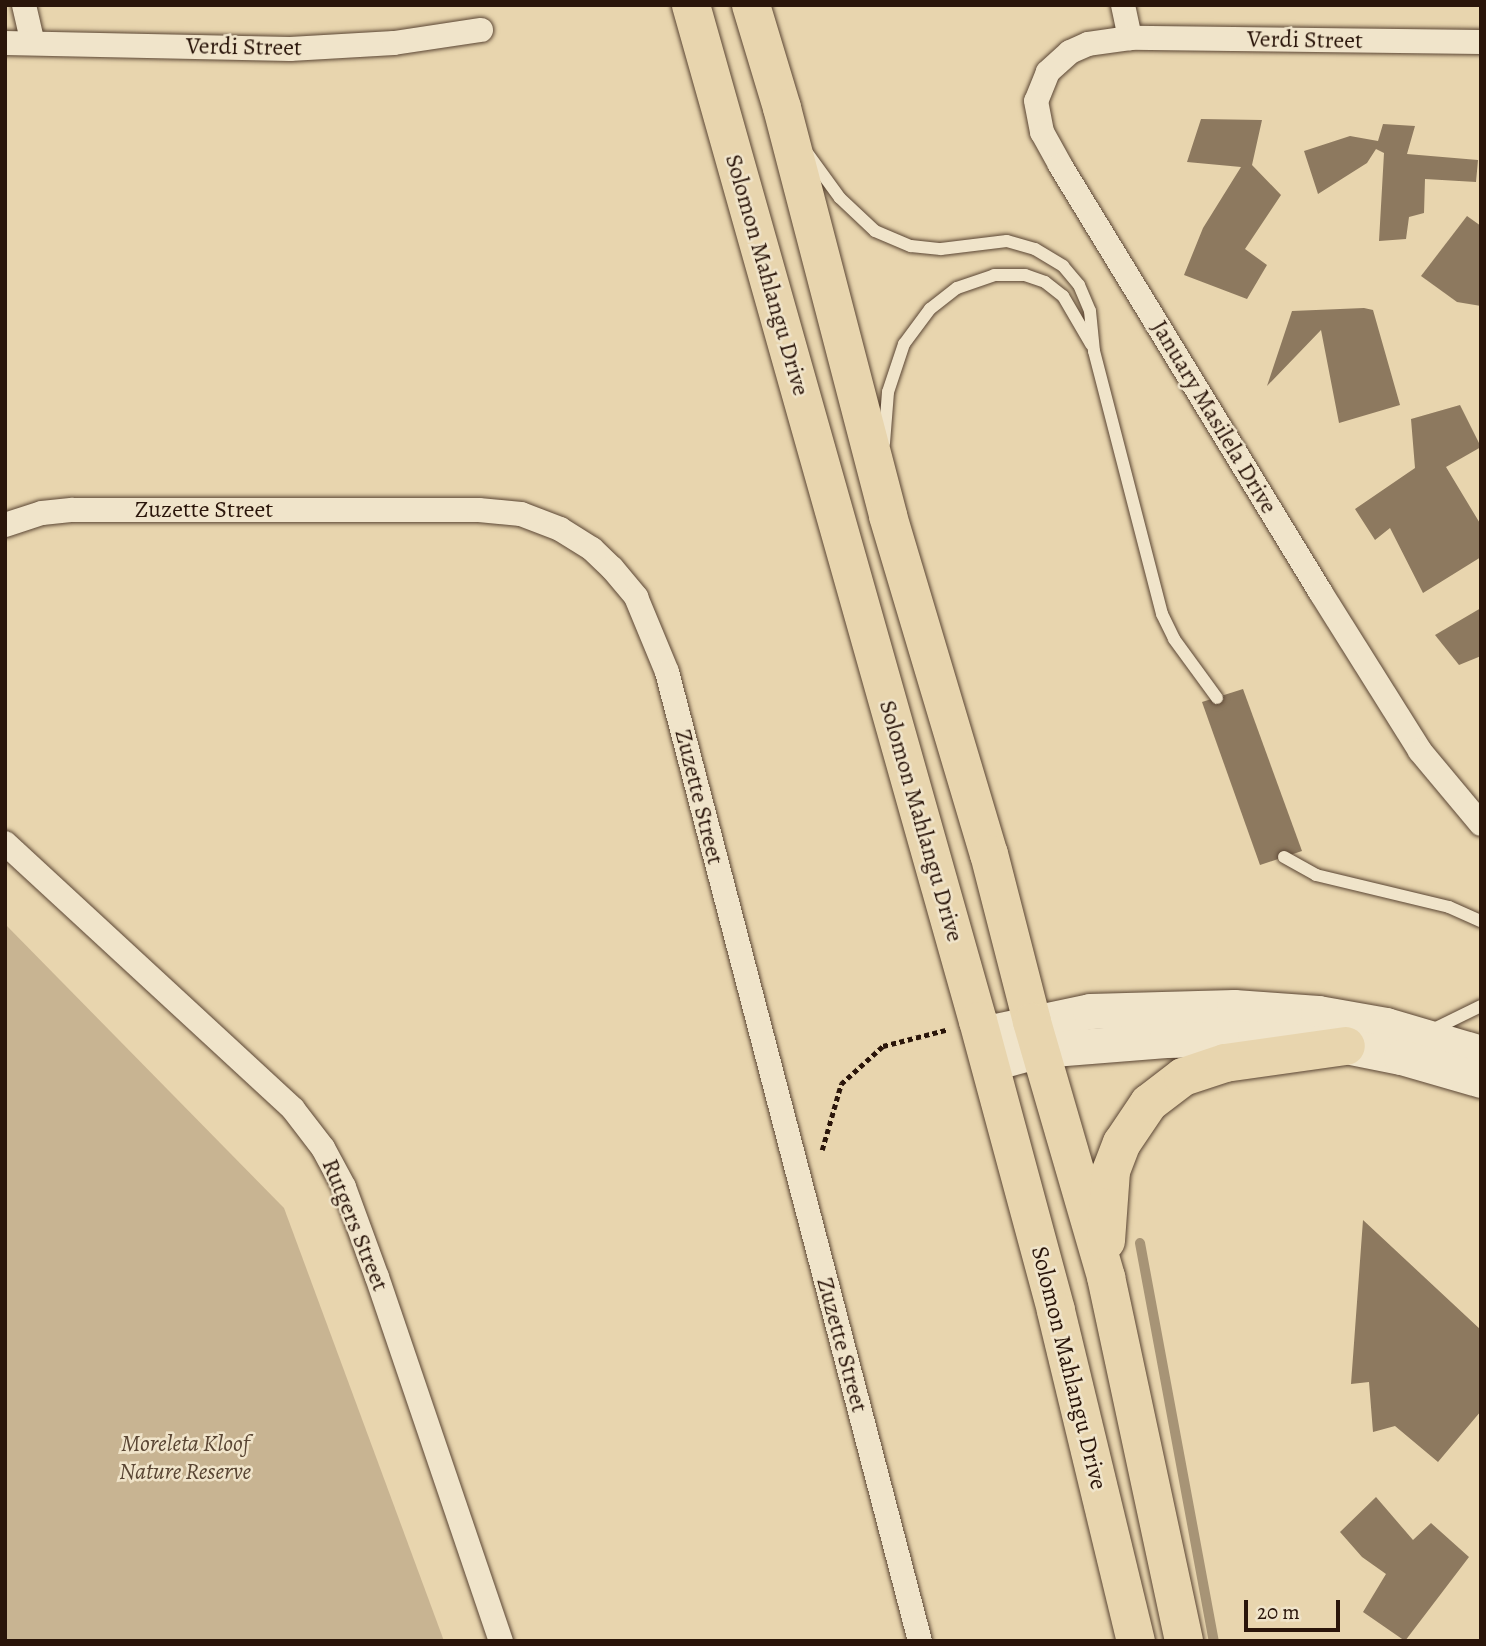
<!DOCTYPE html>
<html>
<head>
<meta charset="utf-8">
<style>
  body { margin:0 }
  #map { position:relative; width:1486px; height:1646px; overflow:hidden; background:#e8d5ae; font-family:Alegreya,serif }
  div>[style] { position:absolute }
  .green>* { inset:0; background:#c8b492 }
  .stream>* { height:10px; margin:-5px; padding:0 5px; transform-origin:5px; border-radius:5px; background:#a79476 }
  .building>* { inset:0; background:#8d795f }
  .path>* { height:4.5px; margin-top:-2.25px; transform-origin:0; background:repeating-linear-gradient(90deg,#2a150a 0 5px,transparent 0 8.5px) }
  .roads { filter:drop-shadow(0 0 2px #5a4533) drop-shadow(0 0 2px #5a4533) }
  .service>* { height:12px; margin:-6px; padding:0 6px; transform-origin:6px; border-radius:6px; background:#f0e4ca }
  .minor>* { height:24px; margin:-12px; padding:0 12px; transform-origin:12px; border-radius:12px; background:#f0e4ca }
  .secondary>* { height:35px; margin:-17.5px; padding:0 17.5px; transform-origin:17.5px; border-radius:17.5px; background:#f0e4ca }
  .primary>* { height:38px; margin:-19px; padding:0 19px; transform-origin:19px; border-radius:19px; background:#e8d5ae }
  span { translate:-50% -50%; white-space:nowrap; text-align:center; line-height:1.15; -webkit-text-stroke:5px #f0e4ca; paint-order:stroke }
  .street-label { font-size:24px; color:#2a150a }
  .park-label { font-size:24px; color:#594533; font-style:italic }
  .frame { position:absolute; inset:0; border:7px solid #2a150a; pointer-events:none }
  .scale { position:absolute; left:1244px; top:1600px; width:96px; height:32px; box-sizing:border-box; border:4px solid #2a150a; border-top:0; padding-left:9px; font-size:21px; line-height:24px; white-space:nowrap; color:#2a150a; -webkit-text-stroke:5px #f0e4ca; paint-order:stroke }
</style>
</head>
<body>
<div id="map">
  <div class="green">
    <i style="clip-path:polygon(5px 924px,284px 1208px,444px 1641px,5px 1641px)"></i>
  </div>
  <div class="stream">
    <i style="left:1140px;top:1243px;width:405px;rotate:79.5deg"></i>
  </div>
  <div class="building">
    <i style="clip-path:polygon(1201px 119px,1262px 120px,1252px 165px,1281px 195px,1245px 249px,1267px 265px,1247px 299px,1184px 275px,1203px 228px,1241px 167px,1187px 162px)"></i>
    <i style="clip-path:polygon(1383px 124px,1415px 126px,1407px 154px,1478px 160px,1476px 182px,1425px 179px,1424px 213px,1409px 217px,1406px 239px,1379px 241px,1384px 153px,1376px 149px,1367px 163px,1318px 194px,1304px 151px,1350px 136px,1378px 141px)"></i>
    <i style="clip-path:polygon(1467px 216px,1481px 226px,1481px 306px,1457px 302px,1421px 276px)"></i>
    <i style="clip-path:polygon(1364px 308px,1373px 310px,1400px 405px,1339px 423px,1321px 330px,1267px 386px,1292px 311px)"></i>
    <i style="clip-path:polygon(1460px 405px,1481px 447px,1446px 467px,1481px 525px,1481px 557px,1423px 593px,1390px 528px,1375px 540px,1355px 509px,1415px 468px,1411px 419px)"></i>
    <i style="clip-path:polygon(1481px 608px,1481px 656px,1459px 665px,1435px 635px)"></i>
    <i style="clip-path:polygon(1243px 689px,1302px 851px,1260px 865px,1202px 702px)"></i>
    <i style="clip-path:polygon(1363px 1220px,1481px 1330px,1481px 1411px,1438px 1462px,1395px 1426px,1373px 1432px,1369px 1382px,1351px 1384px)"></i>
    <i style="clip-path:polygon(1376px 1497px,1413px 1540px,1431px 1523px,1469px 1557px,1405px 1641px,1363px 1612px,1386px 1574px,1362px 1557px,1340px 1532px)"></i>
  </div>
  <div class="path">
    <i style="left:822px;top:1150px;width:69px;rotate:-73.9deg"></i>
    <i style="left:841px;top:1084px;width:57px;rotate:-42.1deg"></i>
    <i style="left:883px;top:1046px;width:65px;rotate:-14.3deg"></i>
  </div>
  <div class="roads">
    <div class="service">
      <i style="left:808px;top:154px;width:54px;rotate:54deg"></i>
      <i style="left:840px;top:198px;width:48px;rotate:43.3deg"></i>
      <i style="left:875px;top:231px;width:39px;rotate:23deg"></i>
      <i style="left:911px;top:246px;width:30px;rotate:6deg"></i>
      <i style="left:941px;top:249px;width:66px;rotate:-6.9deg"></i>
      <i style="left:1007px;top:241px;width:29px;rotate:16deg"></i>
      <i style="left:1035px;top:249px;width:33px;rotate:31deg"></i>
      <i style="left:1063px;top:266px;width:25px;rotate:50deg"></i>
      <i style="left:1079px;top:285px;width:28px;rotate:67deg"></i>
      <i style="left:1090px;top:311px;width:40px;rotate:84.3deg"></i>
      <i style="left:1094px;top:351px;width:272px;rotate:75.5deg"></i>
      <i style="left:1162px;top:614px;width:28px;rotate:64deg"></i>
      <i style="left:1174px;top:639px;width:73px;rotate:53.9deg"></i>
      <i style="left:884px;top:443px;width:51px;rotate:-85.5deg"></i>
      <i style="left:888px;top:392px;width:51px;rotate:-71.6deg"></i>
      <i style="left:904px;top:344px;width:44px;rotate:-53.4deg"></i>
      <i style="left:930px;top:309px;width:34px;rotate:-38deg"></i>
      <i style="left:957px;top:288px;width:39px;rotate:-19deg"></i>
      <i style="left:994px;top:275px;width:31px"></i>
      <i style="left:1025px;top:275px;width:21px;rotate:19deg"></i>
      <i style="left:1045px;top:282px;width:23px;rotate:38deg"></i>
      <i style="left:1063px;top:296px;width:56px;rotate:59.7deg"></i>
      <i style="left:1284px;top:857px;width:37px;rotate:29deg"></i>
      <i style="left:1316px;top:875px;width:137px;rotate:13.5deg"></i>
      <i style="left:1449px;top:907px;width:35px;rotate:24deg"></i>
      <i style="left:1432px;top:1030px;width:55px;rotate:-26.1deg"></i>
    </div>
    <div class="minor">
      <i style="left:24px;top:5px;width:39px;rotate:77deg"></i>
      <i style="left:1123px;top:5px;width:34px;rotate:78deg"></i>
      <i style="left:1481px;top:42px;width:351px;rotate:-179.3deg"></i>
      <i style="left:1130px;top:38px;width:42px;rotate:171.9deg"></i>
      <i style="left:1088px;top:44px;width:20px;rotate:156deg"></i>
      <i style="left:1070px;top:52px;width:30px;rotate:138deg"></i>
      <i style="left:1048px;top:72px;width:31px;rotate:112deg"></i>
      <i style="left:1036px;top:101px;width:32px;rotate:79deg"></i>
      <i style="left:1042px;top:132px;width:38px;rotate:61deg"></i>
      <i style="left:1060px;top:165px;width:501px;rotate:58.62deg"></i>
      <i style="left:1321px;top:593px;width:186px;rotate:57.9deg"></i>
      <i style="left:1420px;top:751px;width:95px;rotate:50.1deg"></i>
      <i style="left:5px;top:43px;width:285px;rotate:1.2deg"></i>
      <i style="left:290px;top:49px;width:104px;rotate:-3.3deg"></i>
      <i style="left:394px;top:43px;width:88px;rotate:-8.5deg"></i>
      <i style="left:5px;top:525px;width:39px;rotate:-18deg"></i>
      <i style="left:42px;top:513px;width:31px;rotate:-6deg"></i>
      <i style="left:73px;top:510px;width:406px"></i>
      <i style="left:479px;top:510px;width:42px;rotate:5.4deg"></i>
      <i style="left:521px;top:514px;width:42px;rotate:21deg"></i>
      <i style="left:560px;top:529px;width:38px;rotate:32deg"></i>
      <i style="left:592px;top:549px;width:28px;rotate:44deg"></i>
      <i style="left:612px;top:568px;width:38px;rotate:50deg"></i>
      <i style="left:636px;top:597px;width:81px;rotate:67.5deg"></i>
      <i style="left:667px;top:672px;width:1001px;rotate:75.37deg"></i>
      <i style="left:5px;top:843px;width:392px;rotate:42.7deg"></i>
      <i style="left:293px;top:1109px;width:49px;rotate:52.4deg"></i>
      <i style="left:323px;top:1148px;width:44px;rotate:61.7deg"></i>
      <i style="left:344px;top:1187px;width:96px;rotate:69.9deg"></i>
      <i style="left:377px;top:1277px;width:385px;rotate:71.2deg"></i>
    </div>
    <div class="secondary">
      <i style="left:981px;top:1034px;width:111px;rotate:-11.9deg"></i>
      <i style="left:1090px;top:1011px;width:144px;rotate:-1.6deg"></i>
      <i style="left:1234px;top:1007px;width:84px;rotate:4.1deg"></i>
      <i style="left:1318px;top:1013px;width:69px;rotate:10deg"></i>
      <i style="left:1386px;top:1025px;width:99px;rotate:16.4deg"></i>
      <i style="left:989px;top:1064px;width:53px;rotate:-15.4deg"></i>
      <i style="left:1040px;top:1050px;width:126px;rotate:-4.5deg"></i>
      <i style="left:1166px;top:1040px;width:89px;rotate:-1.3deg"></i>
      <i style="left:1255px;top:1038px;width:91px;rotate:5deg"></i>
      <i style="left:1346px;top:1046px;width:56px;rotate:11.3deg"></i>
      <i style="left:1401px;top:1057px;width:83px;rotate:16deg"></i>
    </div>
    <div class="primary">
      <i style="left:691px;top:5px;width:1056px;rotate:74.23deg"></i>
      <i style="left:978px;top:1021px;width:300px;rotate:74.9deg"></i>
      <i style="left:1056px;top:1311px;width:340px;rotate:76.4deg"></i>
      <i style="left:751px;top:5px;width:108px;rotate:73.2deg"></i>
      <i style="left:782px;top:108px;width:422px;rotate:75.4deg"></i>
      <i style="left:888px;top:516px;width:353px;rotate:73.4deg"></i>
      <i style="left:989px;top:854px;width:173px;rotate:75.6deg"></i>
      <i style="left:1032px;top:1022px;width:266px;rotate:73.8deg"></i>
      <i style="left:1106px;top:1277px;width:372px;rotate:77.9deg"></i>
      <i style="left:1106px;top:1241px;width:70px;rotate:-85.9deg"></i>
      <i style="left:1111px;top:1171px;width:30px;rotate:-69deg"></i>
      <i style="left:1122px;top:1143px;width:48px;rotate:-56deg"></i>
      <i style="left:1149px;top:1103px;width:43px;rotate:-37.4deg"></i>
      <i style="left:1183px;top:1077px;width:44px;rotate:-18.4deg"></i>
      <i style="left:1225px;top:1063px;width:122px;rotate:-8deg"></i>
    </div>
  </div>
  <div class="street-label">
    <span style="left:1305px;top:40px;rotate:1deg">Verdi Street</span>
    <span style="left:244px;top:47px;rotate:1deg">Verdi Street</span>
    <span style="left:767px;top:275px;rotate:74deg">Solomon Mahlangu Drive</span>
    <span style="left:1214px;top:417px;rotate:59deg">January Masilela Drive</span>
    <span style="left:204px;top:510px">Zuzette Street</span>
    <span style="left:699px;top:797px;rotate:76deg">Zuzette Street</span>
    <span style="left:921px;top:821px;rotate:74deg">Solomon Mahlangu Drive</span>
    <span style="left:355px;top:1225px;rotate:68deg">Rutgers Street</span>
    <span style="left:842px;top:1345px;rotate:75deg">Zuzette Street</span>
    <span style="left:1069px;top:1368px;rotate:76deg">Solomon Mahlangu Drive</span>
  </div>
  <div class="park-label">
    <span style="left:185px;top:1458px">Moreleta Kloof<br>Nature Reserve</span>
  </div>
  <div class="frame"></div>
  <div class="scale">20 m</div>
</div>
</body>
</html>
